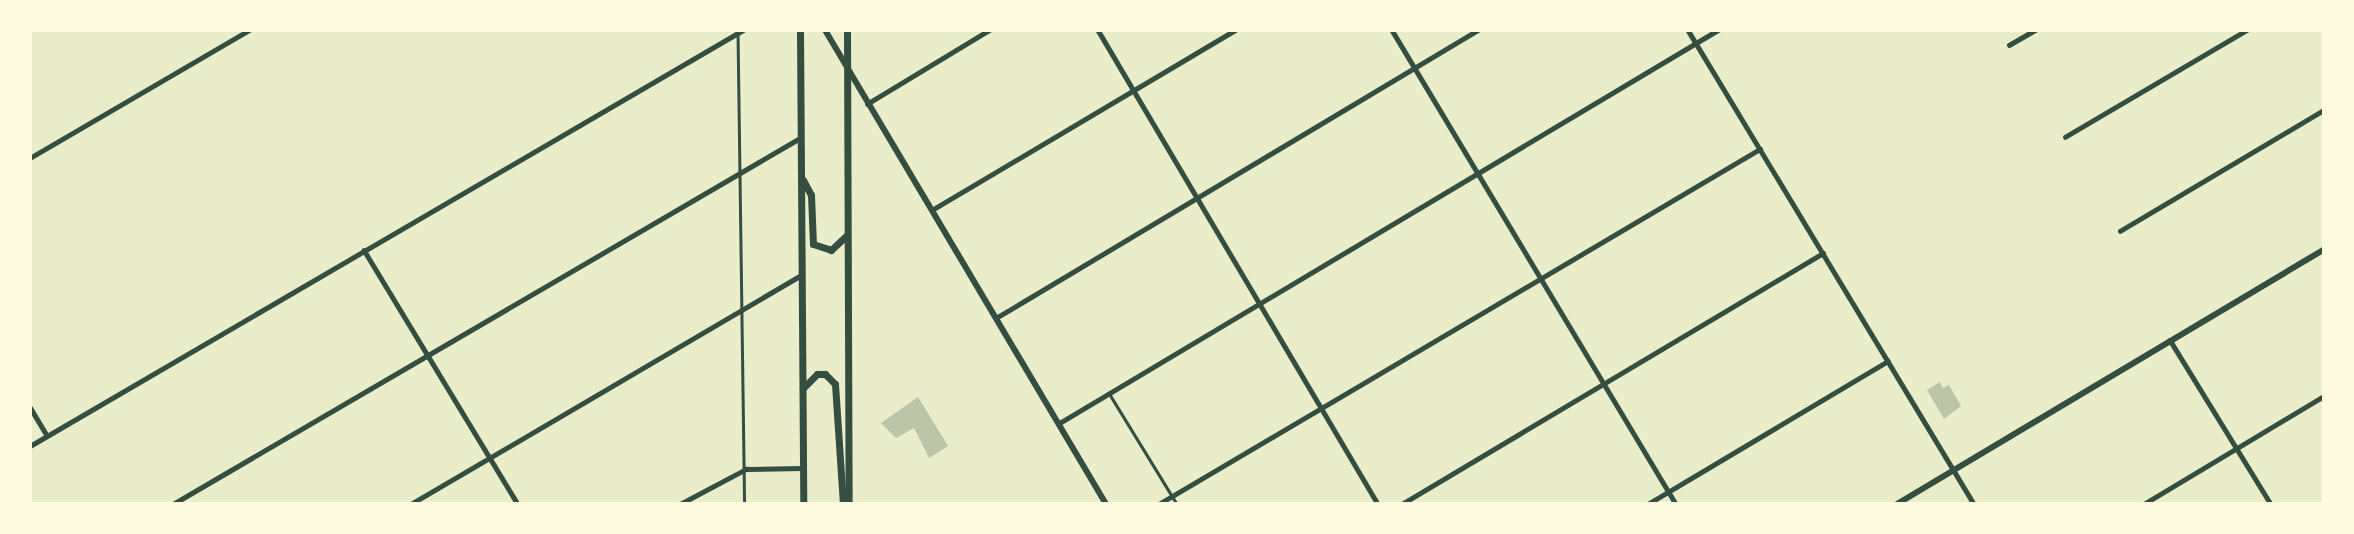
<!DOCTYPE html>
<html>
<head>
<meta charset="utf-8">
<style>
  body { margin:0 }
  #map { position:relative; width:2354px; height:534px; overflow:hidden; background:#e9edc9; font-family:"DejaVu Sans",sans-serif }
  div>[style] { position:absolute }
  .building>* { inset:0; background:#bcc5a7 }
  .service>* { height:2.5px; margin:-1.25px; padding:0 1.25px; transform-origin:1.25px; border-radius:1.25px; background:#344e41 }
  .minor>* { height:4.5px; margin:-2.25px; padding:0 2.25px; transform-origin:2.25px; border-radius:2.25px; background:#344e41 }
  .secondary>* { height:6px; margin:-3px; padding:0 3px; transform-origin:3px; border-radius:3px; background:#344e41 }
  .primary>* { height:7px; margin:-3.5px; padding:0 3.5px; transform-origin:3.5px; border-radius:3.5px; background:#344e41 }
  span { translate:-50% -50%; white-space:nowrap; text-align:center; line-height:1.15; -webkit-text-stroke:7px #fefae0; paint-order:stroke }
  .frame { position:absolute; inset:0; border:32px solid #fefae0; pointer-events:none }
</style>
</head>
<body>
<div id="map">
  <div class="building">
    <i style="clip-path:polygon(1940px 382px,1943px 388px,1949px 385px,1961px 406px,1944px 419px,1927px 390px)"></i>
    <i style="clip-path:polygon(918px 397px,948px 446px,929px 458px,914px 428px,896px 438px,881px 423px)"></i>
  </div>
  <div class="service">
    <i style="left:738px;top:32px;width:472px;rotate:89.2deg"></i>
    <i style="left:1109px;top:393px;width:130px;rotate:58.5deg"></i>
  </div>
  <div class="minor">
    <i style="left:1098px;top:30px;width:551px;rotate:59.43deg"></i>
    <i style="left:1392px;top:30px;width:553px;rotate:59.07deg"></i>
    <i style="left:1688px;top:30px;width:554px;rotate:58.89deg"></i>
    <i style="left:2009px;top:45px;width:30px;rotate:-30deg"></i>
    <i style="left:867px;top:104px;width:143px;rotate:-31.2deg"></i>
    <i style="left:2065px;top:137px;width:211px;rotate:-30.5deg"></i>
    <i style="left:30px;top:158px;width:254px;rotate:-30.3deg"></i>
    <i style="left:932px;top:210px;width:352px;rotate:-30.7deg"></i>
    <i style="left:2120px;top:231px;width:237px;rotate:-30.7deg"></i>
    <i style="left:364px;top:250px;width:297px;rotate:58.8deg"></i>
    <i style="left:996px;top:318px;width:561px;rotate:-30.86deg"></i>
    <i style="left:2170px;top:340px;width:193px;rotate:58.4deg"></i>
    <i style="left:30px;top:407px;width:33px;rotate:59deg"></i>
    <i style="left:1058px;top:424px;width:769px;rotate:-30.84deg"></i>
    <i style="left:30px;top:446px;width:825px;rotate:-30.26deg"></i>
    <i style="left:173px;top:504px;width:726px;rotate:-30.27deg"></i>
    <i style="left:411px;top:504px;width:452px;rotate:-30.4deg"></i>
    <i style="left:680px;top:504px;width:75px;rotate:-27.9deg"></i>
    <i style="left:746px;top:469px;width:56px;rotate:-1deg"></i>
    <i style="left:1159px;top:504px;width:698px;rotate:-30.57deg"></i>
    <i style="left:1402px;top:504px;width:490px;rotate:-30.8deg"></i>
    <i style="left:1648px;top:504px;width:279px;rotate:-30.8deg"></i>
    <i style="left:2144px;top:504px;width:210px;rotate:-31deg"></i>
  </div>
  <div class="secondary">
    <i style="left:825px;top:30px;width:551px;rotate:59.34deg"></i>
    <i style="left:1897px;top:504px;width:497px;rotate:-30.8deg"></i>
  </div>
  <div class="primary">
    <i style="left:800px;top:30px;width:474px;rotate:89.6deg"></i>
    <i style="left:847px;top:30px;width:474px;rotate:89.8deg"></i>
    <i style="left:803px;top:180px;width:17px;rotate:62deg"></i>
    <i style="left:811px;top:195px;width:49px;rotate:87.7deg"></i>
    <i style="left:813px;top:244px;width:19px;rotate:18deg"></i>
    <i style="left:831px;top:250px;width:21px;rotate:-43deg"></i>
    <i style="left:803px;top:388px;width:20px;rotate:-45deg"></i>
    <i style="left:817px;top:374px;width:8px"></i>
    <i style="left:825px;top:374px;width:14px;rotate:45deg"></i>
    <i style="left:835px;top:384px;width:120px;rotate:86.2deg"></i>
  </div>
  <div class="frame"></div>
</div>
</body>
</html>
